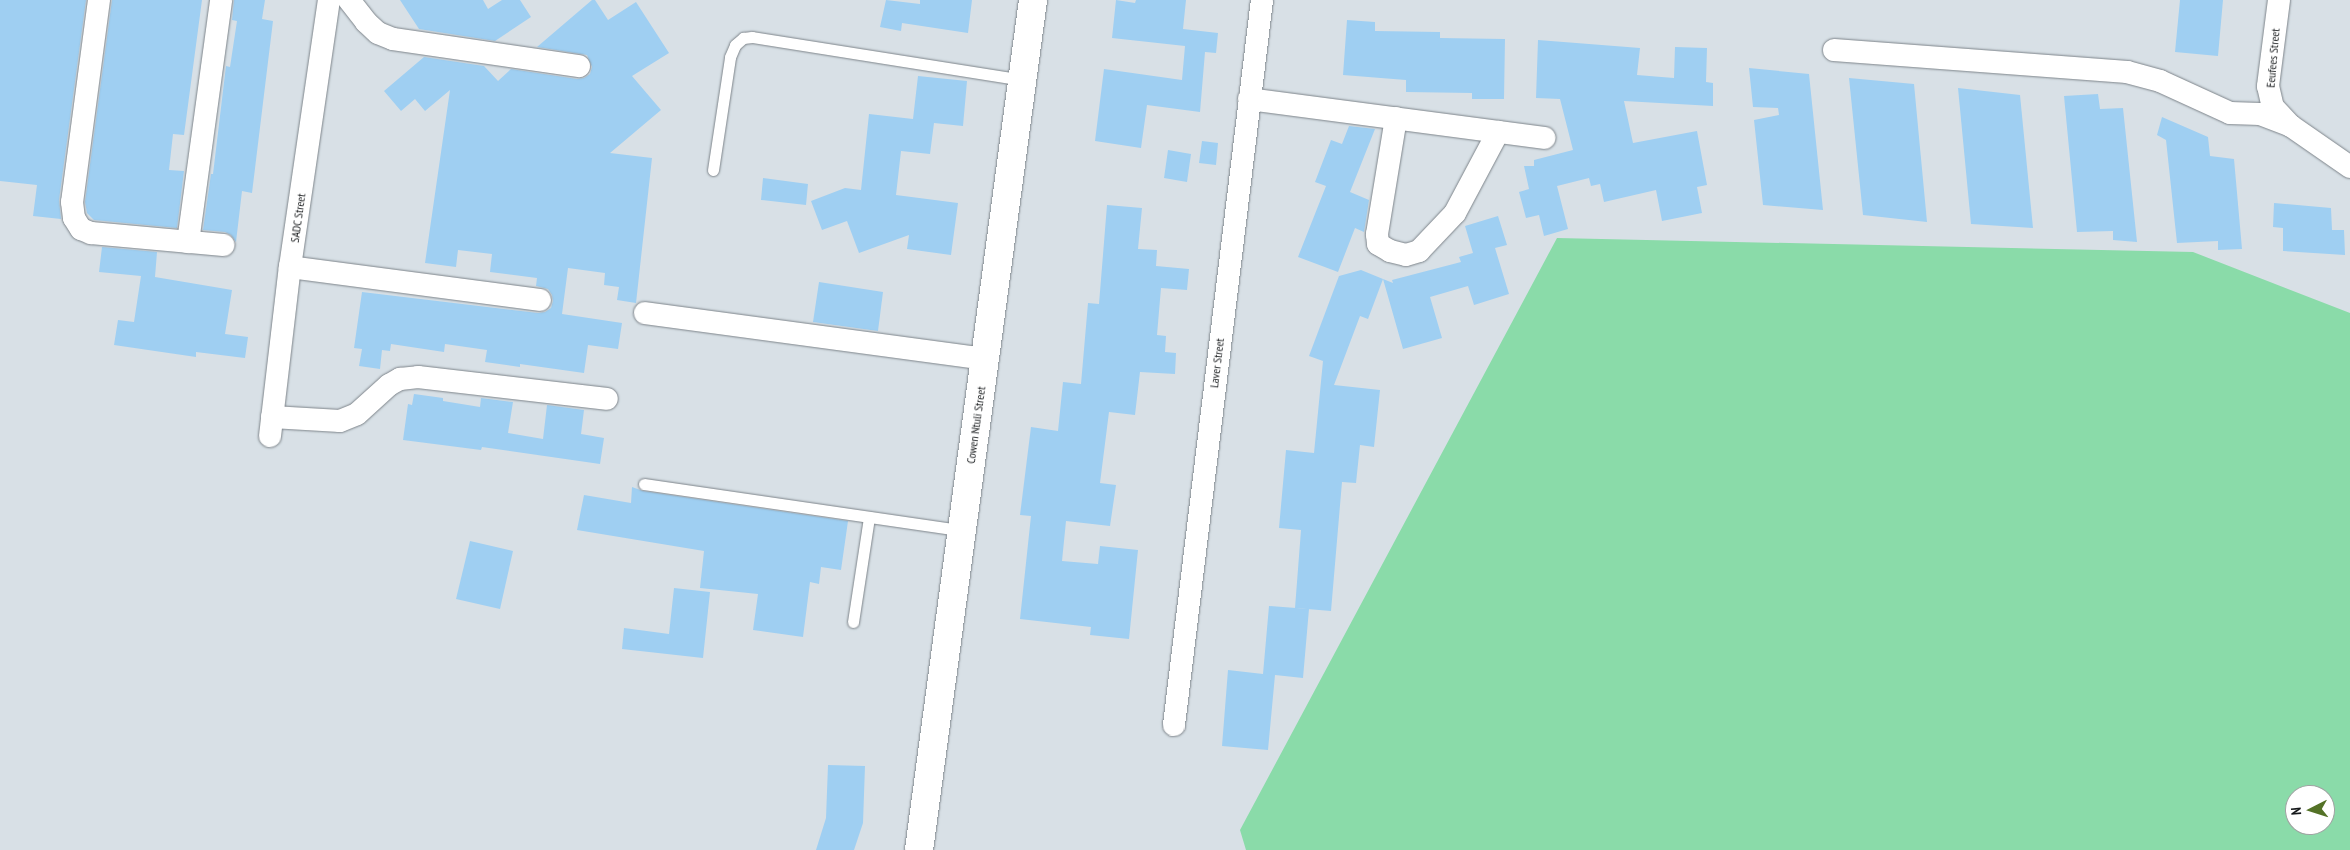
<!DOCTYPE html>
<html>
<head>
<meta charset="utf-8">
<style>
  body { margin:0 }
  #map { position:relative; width:2350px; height:850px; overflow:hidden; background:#d8e0e6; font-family:"PT Sans Narrow",sans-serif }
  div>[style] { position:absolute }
  .green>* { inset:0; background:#8adba9 }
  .building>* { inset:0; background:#9fcff2 }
  .roads { filter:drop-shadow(0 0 1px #7d848a) drop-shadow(0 0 1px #7d848a) }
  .lane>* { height:11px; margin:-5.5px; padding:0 5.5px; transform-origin:5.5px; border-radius:5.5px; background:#fff }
  .street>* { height:22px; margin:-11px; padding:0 11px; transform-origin:11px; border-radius:11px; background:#fff }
  .secondary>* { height:28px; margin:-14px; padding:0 14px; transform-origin:14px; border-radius:14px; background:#fff }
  span { translate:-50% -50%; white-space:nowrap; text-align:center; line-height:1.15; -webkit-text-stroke:4.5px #fff; paint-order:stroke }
  .street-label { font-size:12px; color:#15181a }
  .north { position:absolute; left:2285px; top:785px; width:50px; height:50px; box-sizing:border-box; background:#fff; border:1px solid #a1a3a3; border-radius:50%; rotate:265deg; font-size:14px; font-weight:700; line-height:20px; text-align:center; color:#15181a }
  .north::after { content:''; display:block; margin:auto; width:18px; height:22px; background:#547227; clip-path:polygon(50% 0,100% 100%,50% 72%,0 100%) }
</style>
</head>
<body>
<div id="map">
  <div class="green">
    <i style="clip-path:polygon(evenodd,1557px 238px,2193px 252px,2350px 313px,2350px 850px,1246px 850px,1240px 830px,1557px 238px,2295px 795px,2325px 795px,2325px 825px,2295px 825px,2295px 795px)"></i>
  </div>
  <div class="building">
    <i style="clip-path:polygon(0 0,86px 0,59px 200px,61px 219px,33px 216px,37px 185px,0 181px)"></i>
    <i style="clip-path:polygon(112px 0,202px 0,184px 135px,173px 134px,169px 170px,184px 171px,177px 228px,94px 220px,87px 213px,85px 202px)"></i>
    <i style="clip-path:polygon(234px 0,265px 0,262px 19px,273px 21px,252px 193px,242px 191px,236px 242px,231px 235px,225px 232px,203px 230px,211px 174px,213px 174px,226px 66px,230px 67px,237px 21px,232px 20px)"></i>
    <i style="clip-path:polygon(400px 0,483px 0,488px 9px,502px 0,520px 0,531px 17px,495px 41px,419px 29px)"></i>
    <i style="clip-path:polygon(592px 0,595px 0,608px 20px,636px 2px,669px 53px,632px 76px,661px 110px,610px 153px,652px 158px,636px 303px,617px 300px,619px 287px,604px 285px,605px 273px,568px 268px,562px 314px,622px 323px,618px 349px,588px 345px,584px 373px,520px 364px,520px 367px,485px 362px,487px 350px,445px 344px,444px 352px,391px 344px,390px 351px,382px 350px,380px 369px,359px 366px,362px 349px,354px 348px,362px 292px,538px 313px,545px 312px,551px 308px,553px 301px,552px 295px,548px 289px,536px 286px,537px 278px,490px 272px,492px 254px,458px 250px,456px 267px,425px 263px,450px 90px,425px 111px,415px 99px,401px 111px,384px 91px,424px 57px,484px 66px,498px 81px,511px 69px,577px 79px,584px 78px,590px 74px,592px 67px,587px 55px,537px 47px)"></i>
    <i style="clip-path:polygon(886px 0,920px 4px,920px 0,972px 0,968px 33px,902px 23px,901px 31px,880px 27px)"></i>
    <i style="clip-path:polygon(1116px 0,1135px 3px,1136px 0,1186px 0,1183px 29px,1218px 33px,1216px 53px,1205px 52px,1200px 112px,1147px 105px,1141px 148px,1095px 141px,1104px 69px,1182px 80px,1185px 46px,1112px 38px)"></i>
    <i style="clip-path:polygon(2180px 0,2223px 0,2218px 56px,2175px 52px)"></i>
    <i style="clip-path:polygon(1347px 20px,1375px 22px,1375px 31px,1440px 32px,1440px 38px,1505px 39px,1504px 99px,1472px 99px,1472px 93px,1406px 92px,1406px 80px,1343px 75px)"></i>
    <i style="clip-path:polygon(1538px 40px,1640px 48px,1637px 75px,1674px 78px,1675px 47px,1707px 48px,1706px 82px,1713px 83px,1713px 106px,1624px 101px,1633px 143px,1697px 131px,1707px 185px,1697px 187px,1702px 213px,1662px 221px,1656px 190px,1604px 202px,1600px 184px,1591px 186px,1589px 178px,1557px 186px,1568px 229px,1544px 236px,1539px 215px,1526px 218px,1519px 192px,1529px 189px,1524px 166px,1534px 166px,1534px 160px,1573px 150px,1560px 99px,1536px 98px)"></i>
    <i style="clip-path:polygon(1749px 68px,1809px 74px,1823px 210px,1763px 205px,1754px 120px,1779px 115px,1778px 108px,1753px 107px)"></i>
    <i style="clip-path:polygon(918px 76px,967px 81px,963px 126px,934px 123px,930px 154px,901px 151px,896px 195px,958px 203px,951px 255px,907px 249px,909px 235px,859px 253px,847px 221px,822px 230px,811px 201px,845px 188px,861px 190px,869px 114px,913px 119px)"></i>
    <i style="clip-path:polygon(1849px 78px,1914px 84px,1927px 222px,1863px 215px)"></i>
    <i style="clip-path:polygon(1958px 88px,2020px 95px,2033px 228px,1971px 224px)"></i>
    <i style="clip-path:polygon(2098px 94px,2100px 109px,2123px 108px,2137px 242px,2113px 240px,2113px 231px,2077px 232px,2064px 96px)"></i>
    <i style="clip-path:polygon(2162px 117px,2208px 137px,2210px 156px,2234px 159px,2242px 249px,2218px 250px,2218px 241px,2177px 243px,2166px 140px,2157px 135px)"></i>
    <i style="clip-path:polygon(1349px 126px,1375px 129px,1350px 192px,1369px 200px,1364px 232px,1355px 228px,1338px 272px,1298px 257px,1326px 186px,1315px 182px,1331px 140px,1342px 144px)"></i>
    <i style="clip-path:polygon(1202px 141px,1218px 143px,1216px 165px,1199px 163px)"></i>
    <i style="clip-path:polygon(1168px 150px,1191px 154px,1187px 182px,1164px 178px)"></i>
    <i style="clip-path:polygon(763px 178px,808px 184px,806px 205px,761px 200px)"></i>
    <i style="clip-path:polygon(2274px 203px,2331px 208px,2332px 230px,2344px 230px,2345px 255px,2283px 251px,2283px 228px,2273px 227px)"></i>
    <i style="clip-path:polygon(1107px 205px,1142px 208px,1138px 249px,1157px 250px,1156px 266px,1189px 269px,1187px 290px,1161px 288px,1157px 335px,1166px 336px,1165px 352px,1176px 353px,1175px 374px,1140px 372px,1135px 415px,1109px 412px,1100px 483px,1116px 485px,1110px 526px,1066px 521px,1062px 561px,1098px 564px,1100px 546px,1138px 550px,1129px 639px,1090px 635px,1091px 627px,1020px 619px,1031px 516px,1020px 515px,1031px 427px,1058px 431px,1063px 382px,1081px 384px,1088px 303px,1099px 304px)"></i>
    <i style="clip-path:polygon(1498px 216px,1507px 245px,1495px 248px,1509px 294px,1474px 305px,1468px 286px,1430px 297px,1442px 338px,1403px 349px,1383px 279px,1393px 283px,1392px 280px,1461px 262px,1459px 257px,1473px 253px,1465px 226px)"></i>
    <i style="clip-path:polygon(102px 247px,157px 252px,155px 277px,232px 290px,225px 334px,248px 337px,245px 358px,196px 352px,196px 357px,114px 345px,118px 320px,134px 322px,141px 276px,99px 272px)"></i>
    <i style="clip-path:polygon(1361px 270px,1383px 279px,1368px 319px,1360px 316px,1334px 385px,1380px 390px,1374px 447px,1360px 445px,1356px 483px,1342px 482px,1331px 611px,1295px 608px,1301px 530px,1279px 528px,1286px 450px,1314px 453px,1323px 361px,1309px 356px,1339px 276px)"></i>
    <i style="clip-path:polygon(819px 282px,883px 292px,878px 331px,813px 322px)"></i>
    <i style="clip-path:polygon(414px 394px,443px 398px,443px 401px,480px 407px,481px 398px,513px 402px,508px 433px,543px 439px,547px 405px,584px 410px,581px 434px,604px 438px,600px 464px,482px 447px,481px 450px,403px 440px,408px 404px,412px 405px)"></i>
    <i style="clip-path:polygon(632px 487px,643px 491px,848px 521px,841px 570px,821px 567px,819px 584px,810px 582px,803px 637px,753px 630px,758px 594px,700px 588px,704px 551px,577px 530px,584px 495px,631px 503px)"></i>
    <i style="clip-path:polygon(470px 541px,513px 551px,500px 609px,456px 599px)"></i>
    <i style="clip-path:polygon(674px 588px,710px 592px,703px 658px,622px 649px,624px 628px,669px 634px)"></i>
    <i style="clip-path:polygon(1269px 606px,1309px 609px,1303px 678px,1275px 675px,1268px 750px,1222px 746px,1228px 670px,1263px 674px)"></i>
    <i style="clip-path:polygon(828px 765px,865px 766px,863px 823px,854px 850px,816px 850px,826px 818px)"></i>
  </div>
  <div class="roads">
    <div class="lane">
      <i style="left:713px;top:170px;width:114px;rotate:-81.4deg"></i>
      <i style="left:730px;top:57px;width:13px;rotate:-67deg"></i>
      <i style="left:735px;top:45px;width:11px;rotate:-41deg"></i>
      <i style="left:743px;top:38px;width:9px;rotate:-6deg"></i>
      <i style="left:752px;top:37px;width:274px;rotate:9deg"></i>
      <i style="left:644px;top:484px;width:320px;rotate:8.3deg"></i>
      <i style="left:853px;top:622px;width:106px;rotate:-81.3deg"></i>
    </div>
    <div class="street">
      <i style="left:99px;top:0;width:204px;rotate:97.6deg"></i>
      <i style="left:72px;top:202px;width:16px;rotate:83deg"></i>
      <i style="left:74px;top:218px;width:13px;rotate:58deg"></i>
      <i style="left:81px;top:229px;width:11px;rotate:22deg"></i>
      <i style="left:91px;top:233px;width:133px;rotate:5.2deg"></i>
      <i style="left:349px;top:0;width:28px;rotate:52deg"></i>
      <i style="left:366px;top:22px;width:16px;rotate:43deg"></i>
      <i style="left:378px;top:33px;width:16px;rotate:22deg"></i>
      <i style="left:393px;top:39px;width:188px;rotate:8.3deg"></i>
      <i style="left:2279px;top:0;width:87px;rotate:97.3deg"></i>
      <i style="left:2268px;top:86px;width:22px;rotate:77deg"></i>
      <i style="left:2273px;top:107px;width:26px;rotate:47deg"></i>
      <i style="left:2291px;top:126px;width:72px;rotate:34.8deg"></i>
      <i style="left:1834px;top:50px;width:294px;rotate:4.3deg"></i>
      <i style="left:2127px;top:72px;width:34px;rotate:15deg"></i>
      <i style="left:2160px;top:81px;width:77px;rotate:24.6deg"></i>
      <i style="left:2230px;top:113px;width:30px;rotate:2deg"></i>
      <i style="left:2260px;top:114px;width:33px;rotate:21deg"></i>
      <i style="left:1249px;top:99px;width:298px;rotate:7.5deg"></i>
      <i style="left:1396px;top:118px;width:118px;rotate:99.3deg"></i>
      <i style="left:1377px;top:234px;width:10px;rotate:84deg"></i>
      <i style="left:1378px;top:244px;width:14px;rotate:30deg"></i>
      <i style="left:1390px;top:251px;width:16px;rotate:14deg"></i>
      <i style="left:1406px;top:255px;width:14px;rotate:-17deg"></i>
      <i style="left:1419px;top:251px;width:52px;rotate:-46.5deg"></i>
      <i style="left:1455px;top:213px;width:92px;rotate:-62deg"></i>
      <i style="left:188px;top:242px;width:244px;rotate:-82.2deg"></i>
      <i style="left:290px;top:267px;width:252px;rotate:7.5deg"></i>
      <i style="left:645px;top:313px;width:343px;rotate:7.7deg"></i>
      <i style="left:272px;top:417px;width:68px;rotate:3.4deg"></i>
      <i style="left:340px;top:421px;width:18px;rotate:-22deg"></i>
      <i style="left:357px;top:414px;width:43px;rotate:-42.2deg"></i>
      <i style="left:389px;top:385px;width:13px;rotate:-29deg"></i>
      <i style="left:400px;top:379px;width:18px;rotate:-6deg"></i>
      <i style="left:418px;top:377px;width:190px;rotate:6.6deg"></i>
      <i style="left:270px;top:436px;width:170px;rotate:-83.3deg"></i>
      <i style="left:290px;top:267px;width:270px;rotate:-81.7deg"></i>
      <i style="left:1174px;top:725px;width:730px;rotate:-83.08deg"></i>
    </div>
    <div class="secondary">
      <i style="left:919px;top:850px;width:858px;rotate:-82.36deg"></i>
    </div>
  </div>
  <div class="street-label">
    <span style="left:2273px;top:58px;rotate:-85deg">Eeufees Street</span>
    <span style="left:298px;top:218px;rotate:-82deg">SADC Street</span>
    <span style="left:1217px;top:363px;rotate:-83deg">Laver Street</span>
    <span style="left:976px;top:425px;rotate:-82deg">Cowen Ntuli Street</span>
  </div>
  <div class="north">N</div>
</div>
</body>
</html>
